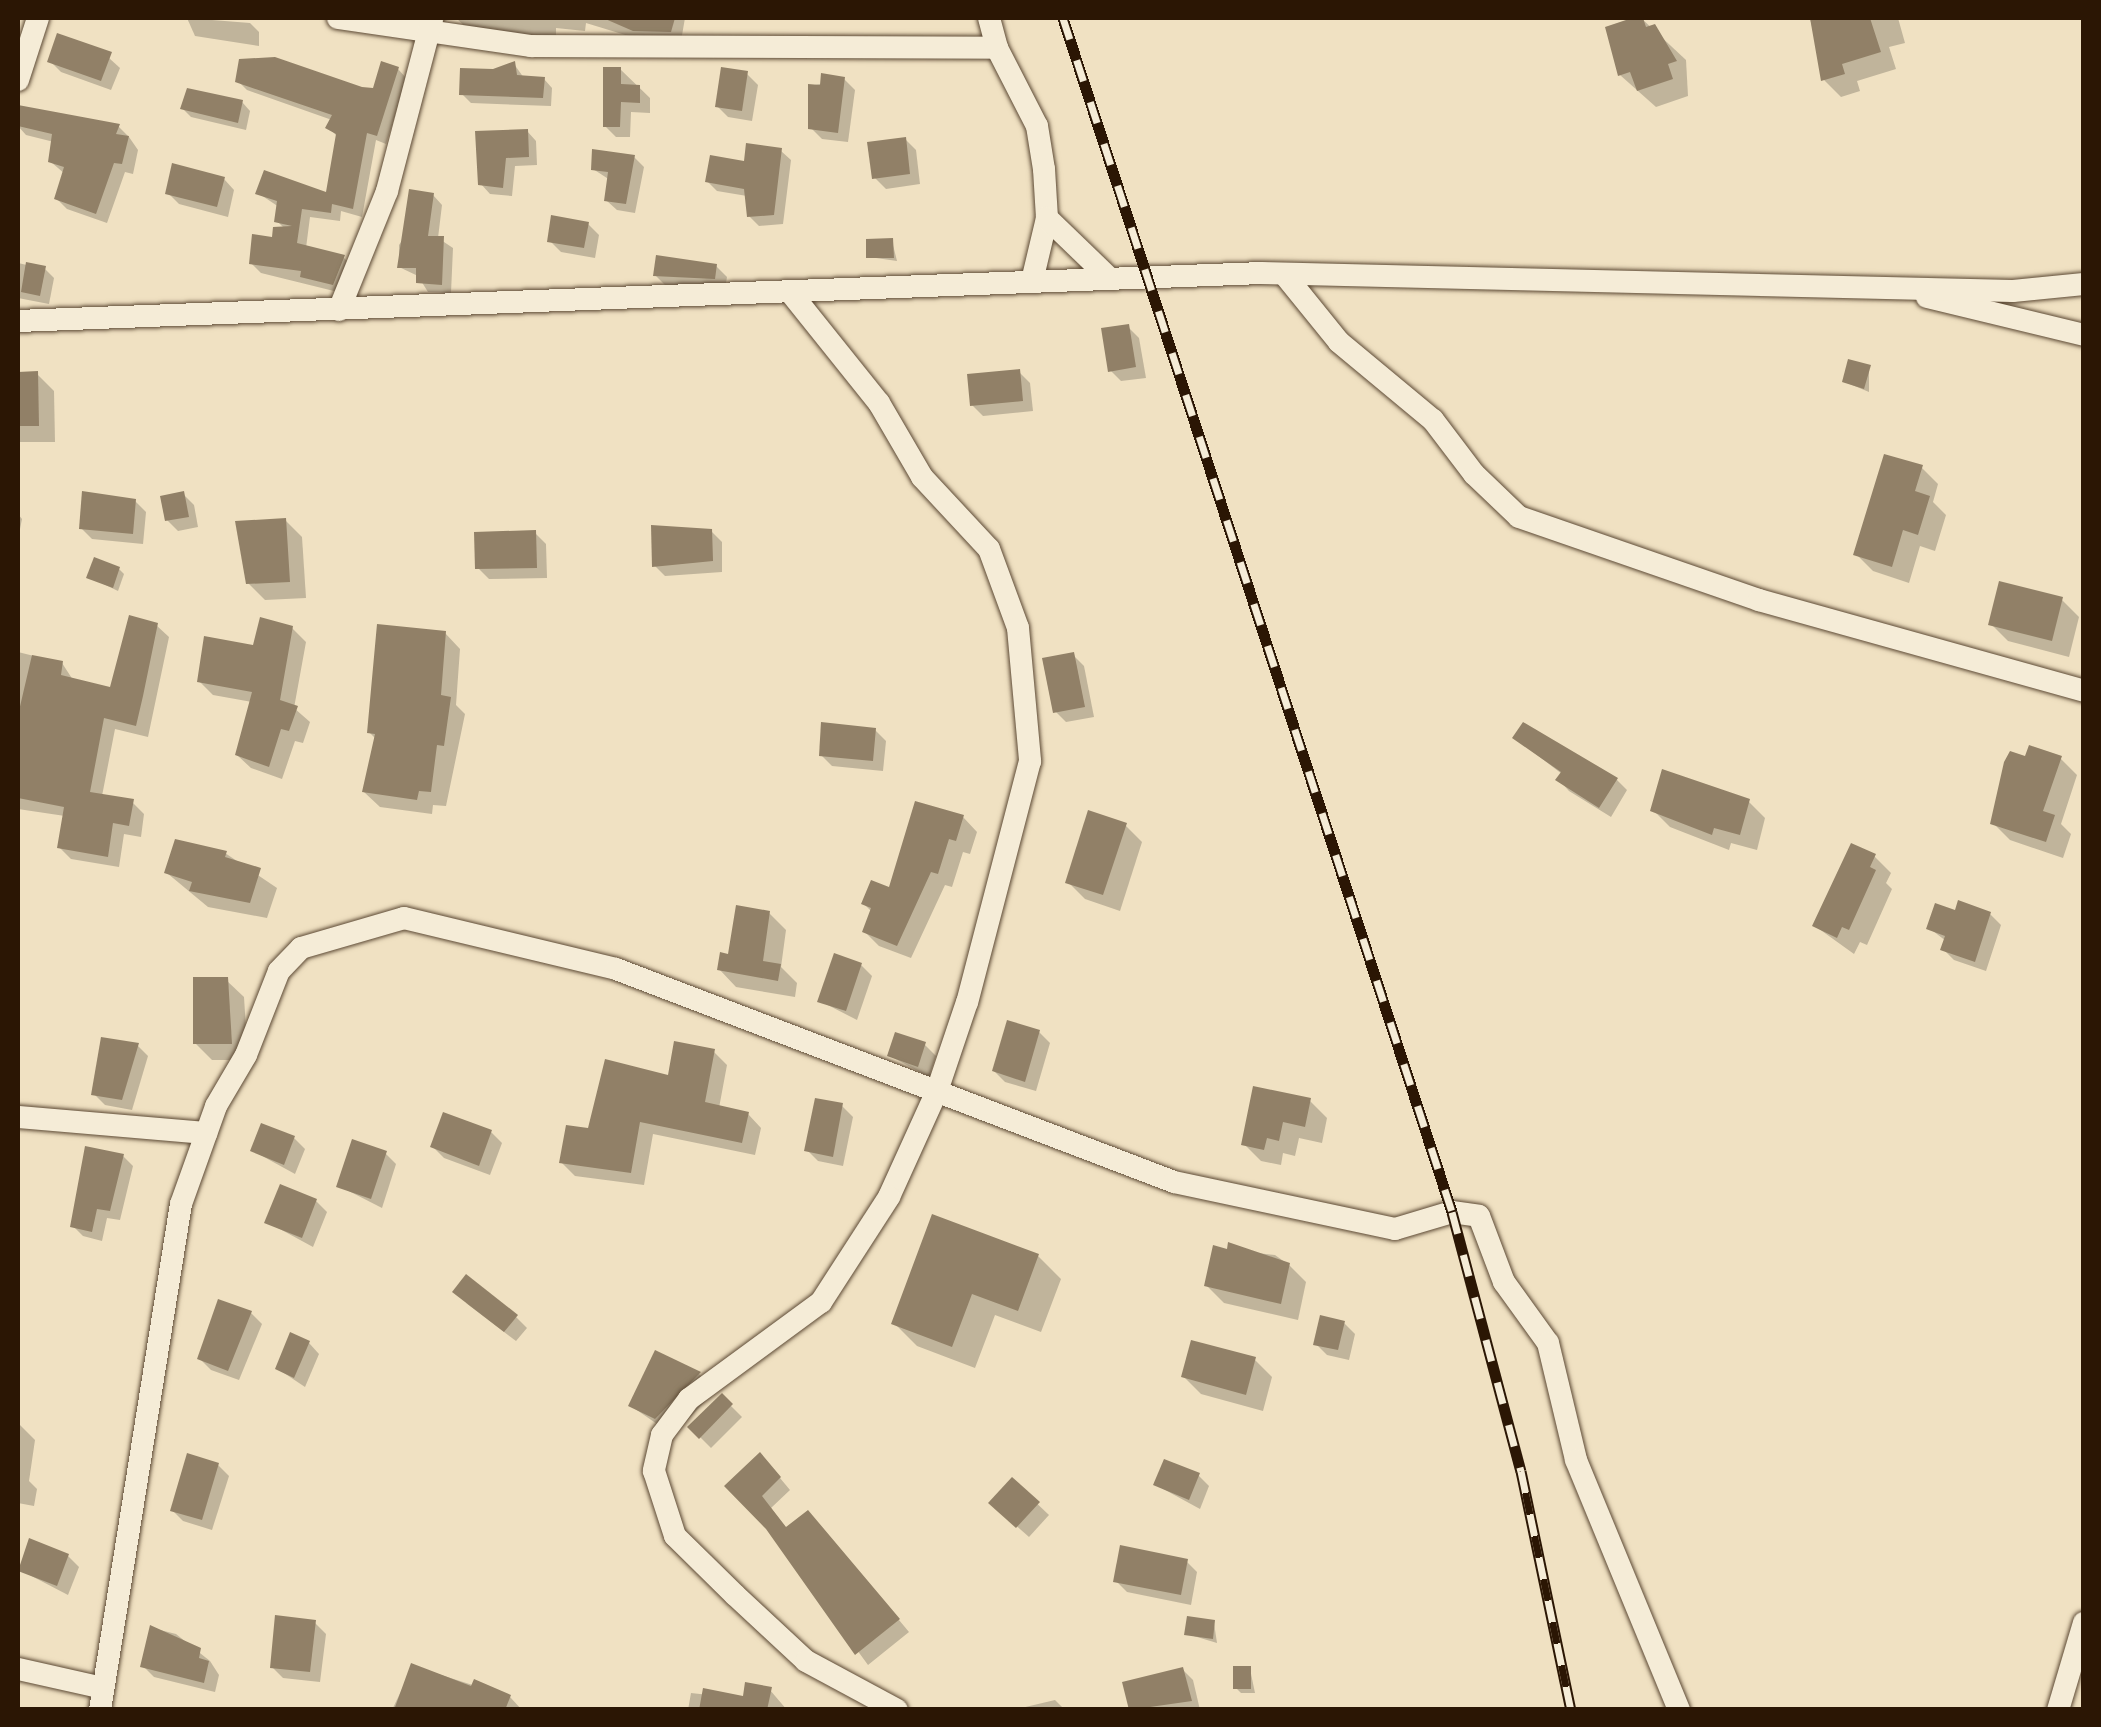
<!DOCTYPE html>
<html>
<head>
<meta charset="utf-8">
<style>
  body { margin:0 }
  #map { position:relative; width:2101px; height:1727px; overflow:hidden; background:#f0e1c2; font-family:Vollkorn,serif }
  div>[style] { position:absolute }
  .shadow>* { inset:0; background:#0003 }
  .building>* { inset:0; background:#918067 }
  .roads { filter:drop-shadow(0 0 2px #5c4934) drop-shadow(0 0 2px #5c4934) }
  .minor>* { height:22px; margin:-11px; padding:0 11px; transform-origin:11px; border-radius:11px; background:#f5ecd7 }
  .rail>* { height:11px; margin-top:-5.5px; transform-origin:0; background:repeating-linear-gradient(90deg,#f5ecd7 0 22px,#2b1604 0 44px); box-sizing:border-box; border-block:2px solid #2b1604 }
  span { translate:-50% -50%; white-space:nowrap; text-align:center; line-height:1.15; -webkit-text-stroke:8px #f5ecd7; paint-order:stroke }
  .frame { position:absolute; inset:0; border:20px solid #2b1604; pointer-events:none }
</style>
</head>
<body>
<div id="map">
  <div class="shadow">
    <i style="clip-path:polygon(187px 18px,250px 23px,259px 32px,259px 46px,195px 36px)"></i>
    <i style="clip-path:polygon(685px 18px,681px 41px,645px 41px,586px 23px,585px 31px,556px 28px,556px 40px,468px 29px,457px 19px)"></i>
    <i style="clip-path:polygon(1641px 18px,1686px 60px,1688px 96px,1656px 107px,1620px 75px,1608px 28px)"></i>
    <i style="clip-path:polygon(1810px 18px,1898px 18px,1905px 43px,1889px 47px,1896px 69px,1857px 81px,1860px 91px,1841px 97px,1824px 80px)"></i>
    <i style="clip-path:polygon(109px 58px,120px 68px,111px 90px,61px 72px,50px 61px)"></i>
    <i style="clip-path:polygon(514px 64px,524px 78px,544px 79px,552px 88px,551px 106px,471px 103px,462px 94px)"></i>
    <i style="clip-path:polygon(398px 69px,407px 79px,386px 144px,376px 140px,362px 217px,341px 211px,340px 221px,310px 217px,306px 248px,344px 258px,353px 267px,342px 293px,261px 273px,251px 263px,285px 229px,277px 221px,279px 207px,258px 193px,328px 195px,338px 137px,328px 127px,332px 120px,247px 90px,238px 81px,374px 91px)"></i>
    <i style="clip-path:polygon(620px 69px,650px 98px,650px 113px,631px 112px,630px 137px,616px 137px,605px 126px)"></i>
    <i style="clip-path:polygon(747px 74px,758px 85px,752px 121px,728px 117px,717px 106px)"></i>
    <i style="clip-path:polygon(844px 79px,855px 90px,848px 142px,822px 139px,811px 128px,810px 86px)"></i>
    <i style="clip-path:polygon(242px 102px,250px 111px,246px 130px,191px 117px,183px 109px)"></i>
    <i style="clip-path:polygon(19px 108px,118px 126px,129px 137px,138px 150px,133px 174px,125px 172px,107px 223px,67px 209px,56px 198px,65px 174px,51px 162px,54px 142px,26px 135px,18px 126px)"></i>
    <i style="clip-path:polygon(527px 131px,536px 141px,537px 165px,515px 166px,512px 196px,490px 194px,481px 184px)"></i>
    <i style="clip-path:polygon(905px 139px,916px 150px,920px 184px,886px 189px,875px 178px)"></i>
    <i style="clip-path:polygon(781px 151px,791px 160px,783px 224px,759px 226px,749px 216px,747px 196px,717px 191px,707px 181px)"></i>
    <i style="clip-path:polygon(634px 157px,644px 167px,635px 213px,617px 210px,607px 201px,610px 180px,593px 169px)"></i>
    <i style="clip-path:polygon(224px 179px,234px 190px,228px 217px,179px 204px,168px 193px)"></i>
    <i style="clip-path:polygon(433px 195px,442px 205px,438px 238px,453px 248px,451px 293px,428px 292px,418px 276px,399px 267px,399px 245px)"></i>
    <i style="clip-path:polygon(588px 224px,599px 235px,595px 258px,561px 252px,550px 241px)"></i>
    <i style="clip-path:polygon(892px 241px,897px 261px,869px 257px)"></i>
    <i style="clip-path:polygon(18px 263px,45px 269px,54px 278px,49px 304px,18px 298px)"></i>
    <i style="clip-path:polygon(716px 266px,727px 277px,725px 289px,666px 286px,655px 275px)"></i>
    <i style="clip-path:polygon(1128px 327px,1139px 338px,1146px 378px,1121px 381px,1110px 370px)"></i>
    <i style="clip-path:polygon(1869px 367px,1869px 392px,1845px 382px)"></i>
    <i style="clip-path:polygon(1019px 372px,1030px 383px,1033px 411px,983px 416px,972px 405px)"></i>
    <i style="clip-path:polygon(18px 374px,37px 374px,54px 391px,55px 442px,18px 442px)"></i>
    <i style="clip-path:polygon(1921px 467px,1938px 484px,1933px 502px,1946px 515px,1935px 551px,1920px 546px,1909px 583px,1873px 571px,1856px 554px)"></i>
    <i style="clip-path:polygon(183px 494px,194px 505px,198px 527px,178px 531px,167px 520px)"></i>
    <i style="clip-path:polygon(135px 501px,146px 512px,143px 544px,92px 539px,81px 528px)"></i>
    <i style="clip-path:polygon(18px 514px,22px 519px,18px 539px)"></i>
    <i style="clip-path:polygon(285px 520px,302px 537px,306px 598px,265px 600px,248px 583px)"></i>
    <i style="clip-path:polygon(711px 531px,722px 542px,722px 572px,665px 576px,655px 566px)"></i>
    <i style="clip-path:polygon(535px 533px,546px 544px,547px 578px,489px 579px,478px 568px)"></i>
    <i style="clip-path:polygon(119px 569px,124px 574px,118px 591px,89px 577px)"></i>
    <i style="clip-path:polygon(2062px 600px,2079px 617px,2069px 657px,2008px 641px,1991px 624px)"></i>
    <i style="clip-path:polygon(156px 625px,169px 637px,148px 737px,115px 729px,102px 796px,132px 802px,144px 814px,141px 837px,124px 834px,119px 867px,71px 859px,59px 847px,65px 816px,18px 809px,18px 652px,62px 663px,73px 680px,112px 690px)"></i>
    <i style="clip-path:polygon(292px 628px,306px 642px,294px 708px,310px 722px,303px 743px,295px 741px,282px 779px,251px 768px,237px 755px,252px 702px,213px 695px,199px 681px)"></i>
    <i style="clip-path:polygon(445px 633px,460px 649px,456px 705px,465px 714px,446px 806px,433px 805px,432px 814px,380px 807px,364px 792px,376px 739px,369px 732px)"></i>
    <i style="clip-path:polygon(1073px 655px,1084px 666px,1094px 717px,1066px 722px,1055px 711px)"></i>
    <i style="clip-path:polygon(875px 730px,886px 741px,883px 771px,832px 766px,821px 755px)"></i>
    <i style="clip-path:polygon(1515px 738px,1617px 780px,1627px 790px,1611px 817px,1569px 791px,1559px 780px,1562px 774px)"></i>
    <i style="clip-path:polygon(2060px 758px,2077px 775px,2061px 824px,2071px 834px,2063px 858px,2010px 840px,1993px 823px,2027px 759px)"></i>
    <i style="clip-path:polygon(1748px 801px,1765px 818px,1757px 850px,1731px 843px,1729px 850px,1670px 827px,1653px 810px)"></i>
    <i style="clip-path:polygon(963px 817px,977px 832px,970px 854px,963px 852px,952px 887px,945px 885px,911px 958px,879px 946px,865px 932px,872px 912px,864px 904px,890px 890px)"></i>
    <i style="clip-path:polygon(1125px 825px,1142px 842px,1120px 911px,1085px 899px,1068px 882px)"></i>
    <i style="clip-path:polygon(225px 853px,277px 888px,267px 918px,208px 907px,167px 873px)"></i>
    <i style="clip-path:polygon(1874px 856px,1891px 873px,1886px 883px,1892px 889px,1867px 945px,1860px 942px,1854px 954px,1815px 926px)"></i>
    <i style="clip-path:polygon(769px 913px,786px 930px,781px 967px,797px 983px,795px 997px,736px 987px,719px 969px)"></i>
    <i style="clip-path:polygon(1957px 913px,1990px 914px,2001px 925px,1986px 971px,1954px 960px,1943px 949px,1946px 941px,1929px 928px)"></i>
    <i style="clip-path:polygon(861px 965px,872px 976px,857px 1020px,820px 1001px)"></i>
    <i style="clip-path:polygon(226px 980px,244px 997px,248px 1060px,212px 1060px,195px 1043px)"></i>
    <i style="clip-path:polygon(1039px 1032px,1050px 1043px,1036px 1091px,1005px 1082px,994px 1071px)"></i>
    <i style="clip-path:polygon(137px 1045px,148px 1056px,132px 1110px,105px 1105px,94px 1094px)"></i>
    <i style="clip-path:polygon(925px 1045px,936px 1056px,929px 1077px,890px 1056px)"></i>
    <i style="clip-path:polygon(714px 1052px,727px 1065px,719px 1108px,748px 1114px,761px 1128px,755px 1155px,653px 1134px,644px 1185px,575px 1176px,561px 1162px,590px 1131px)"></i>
    <i style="clip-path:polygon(1310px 1101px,1327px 1118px,1322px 1143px,1299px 1138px,1295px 1156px,1283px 1153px,1281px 1165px,1261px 1161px,1244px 1144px)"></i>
    <i style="clip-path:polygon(842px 1106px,853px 1117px,843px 1166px,818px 1161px,807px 1150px)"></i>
    <i style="clip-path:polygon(491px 1132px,502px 1143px,490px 1175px,444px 1158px,433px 1147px)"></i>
    <i style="clip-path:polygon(294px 1138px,305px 1149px,295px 1174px,253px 1151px)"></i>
    <i style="clip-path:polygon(385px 1153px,396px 1164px,382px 1208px,339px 1186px)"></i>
    <i style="clip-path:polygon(123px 1156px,133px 1166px,120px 1220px,107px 1218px,102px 1241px,83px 1236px,73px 1226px)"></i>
    <i style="clip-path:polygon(316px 1201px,327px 1212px,313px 1247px,267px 1222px)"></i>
    <i style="clip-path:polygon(1215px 1248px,1275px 1255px,1289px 1265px,1306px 1282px,1298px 1320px,1224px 1303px,1207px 1286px)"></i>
    <i style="clip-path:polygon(1038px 1256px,1061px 1279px,1041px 1332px,995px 1315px,975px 1368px,917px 1346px,894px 1323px)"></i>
    <i style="clip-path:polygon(466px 1303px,516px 1317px,527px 1328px,516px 1341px)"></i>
    <i style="clip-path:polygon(251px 1313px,262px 1324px,239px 1380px,211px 1370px,200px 1359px)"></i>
    <i style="clip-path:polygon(1344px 1323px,1355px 1334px,1349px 1360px,1327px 1355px,1316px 1344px)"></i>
    <i style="clip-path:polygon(309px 1343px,319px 1354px,305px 1387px,278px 1369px)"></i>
    <i style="clip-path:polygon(656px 1353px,699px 1374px,716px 1390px,673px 1435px,631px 1406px)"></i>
    <i style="clip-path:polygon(1255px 1360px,1272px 1377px,1263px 1411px,1201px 1394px,1184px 1377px)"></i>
    <i style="clip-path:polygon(722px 1397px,742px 1417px,711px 1448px,690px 1427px)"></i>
    <i style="clip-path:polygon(18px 1423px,35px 1440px,29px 1481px,37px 1489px,34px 1506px,18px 1503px)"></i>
    <i style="clip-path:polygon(218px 1465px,229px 1476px,212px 1530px,183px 1521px,172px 1510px)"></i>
    <i style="clip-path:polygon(770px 1466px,790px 1490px,771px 1508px,787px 1529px,819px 1524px,909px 1632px,868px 1665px,768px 1528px,727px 1486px)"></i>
    <i style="clip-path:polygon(1198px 1475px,1209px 1486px,1200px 1509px,1156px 1485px)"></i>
    <i style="clip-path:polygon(1012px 1480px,1049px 1515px,1029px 1537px,1002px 1513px)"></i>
    <i style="clip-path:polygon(68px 1556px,79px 1567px,68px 1595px,20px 1570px)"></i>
    <i style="clip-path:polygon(1186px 1561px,1197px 1572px,1191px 1605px,1127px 1592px,1116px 1581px)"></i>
    <i style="clip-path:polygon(315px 1623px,326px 1634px,320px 1682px,283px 1678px,272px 1667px)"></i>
    <i style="clip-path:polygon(1214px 1623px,1217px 1643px,1187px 1634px)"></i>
    <i style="clip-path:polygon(152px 1628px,176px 1634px,210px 1661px,219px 1675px,215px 1692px,154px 1677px,143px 1666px)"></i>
    <i style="clip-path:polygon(413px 1666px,510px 1697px,522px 1710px,392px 1710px)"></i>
    <i style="clip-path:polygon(1182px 1669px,1193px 1680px,1200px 1710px,1132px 1710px)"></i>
    <i style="clip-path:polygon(1250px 1669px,1255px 1693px,1241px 1693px,1236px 1688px)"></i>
    <i style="clip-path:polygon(770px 1690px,787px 1710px,688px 1710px,691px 1693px,745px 1699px)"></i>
    <i style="clip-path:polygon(1055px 1700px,1065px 1710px,1013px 1710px)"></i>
  </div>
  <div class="building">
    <i style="clip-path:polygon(603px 18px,675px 18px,671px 32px,633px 31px)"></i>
    <i style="clip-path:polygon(1632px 18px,1643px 18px,1646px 27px,1655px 24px,1677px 61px,1668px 64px,1673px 79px,1637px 91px,1630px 72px,1618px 76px,1605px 27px)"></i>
    <i style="clip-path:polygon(1810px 18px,1870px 18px,1881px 52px,1842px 64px,1845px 74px,1821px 81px)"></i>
    <i style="clip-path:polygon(57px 33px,112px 52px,101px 81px,47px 62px)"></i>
    <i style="clip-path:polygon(275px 57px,362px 87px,373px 88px,381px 61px,399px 67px,377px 136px,367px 133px,353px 209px,332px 204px,331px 213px,302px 209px,297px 243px,345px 255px,333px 285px,300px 277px,301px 271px,249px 264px,252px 234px,272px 237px,273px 227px,292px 226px,274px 222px,277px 201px,255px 194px,264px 170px,326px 192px,336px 134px,325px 128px,332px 115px,235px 82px,239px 59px)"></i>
    <i style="clip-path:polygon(515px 61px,517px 75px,545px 77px,543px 98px,459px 95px,460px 68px,493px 69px)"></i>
    <i style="clip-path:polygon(603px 67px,621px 67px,621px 84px,640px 85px,640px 103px,621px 102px,620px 127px,603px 127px)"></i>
    <i style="clip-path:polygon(721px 67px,748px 71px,742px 111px,715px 107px)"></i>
    <i style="clip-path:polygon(821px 73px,845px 77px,838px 133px,808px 129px,808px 84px,820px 85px)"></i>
    <i style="clip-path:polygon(187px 88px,243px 100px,238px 123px,180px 109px)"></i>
    <i style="clip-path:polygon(18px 105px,120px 124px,116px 134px,129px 136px,122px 164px,114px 163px,96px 214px,54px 199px,64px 167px,48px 162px,52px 134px,18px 126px)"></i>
    <i style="clip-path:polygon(528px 129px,529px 157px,506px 158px,503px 188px,478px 185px,475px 131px)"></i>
    <i style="clip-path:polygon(906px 137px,910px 174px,872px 179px,867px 142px)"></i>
    <i style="clip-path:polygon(746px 143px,782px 148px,774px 215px,747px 217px,744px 189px,705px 182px,710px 155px,744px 161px)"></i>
    <i style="clip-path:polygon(592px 149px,635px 155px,626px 204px,604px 201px,608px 172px,591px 170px)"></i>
    <i style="clip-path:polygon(172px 163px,225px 177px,217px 207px,165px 194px)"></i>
    <i style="clip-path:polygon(409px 189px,434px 193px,428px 236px,444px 236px,442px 285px,416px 283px,416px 268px,397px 268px)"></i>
    <i style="clip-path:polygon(551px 215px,589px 222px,584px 248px,547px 242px)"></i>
    <i style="clip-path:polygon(893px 238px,894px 258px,866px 258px,866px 239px)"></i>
    <i style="clip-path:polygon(656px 255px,717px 264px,715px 279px,653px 276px)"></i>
    <i style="clip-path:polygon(26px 262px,46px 266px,40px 296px,21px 292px)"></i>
    <i style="clip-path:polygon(1129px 324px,1136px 367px,1108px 372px,1101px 328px)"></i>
    <i style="clip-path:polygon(1848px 359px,1871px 365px,1864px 389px,1842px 382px)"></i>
    <i style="clip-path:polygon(1020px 369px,1023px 401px,970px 406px,967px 374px)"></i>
    <i style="clip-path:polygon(38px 371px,39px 426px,18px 426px,18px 372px)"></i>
    <i style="clip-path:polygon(1884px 454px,1923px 465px,1915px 491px,1930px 496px,1918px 535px,1903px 530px,1892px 567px,1853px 555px)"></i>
    <i style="clip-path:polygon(82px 491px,136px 499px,133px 534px,79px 529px)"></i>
    <i style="clip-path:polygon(184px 491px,189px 517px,165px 521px,160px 496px)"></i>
    <i style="clip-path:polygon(286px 518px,290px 582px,246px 584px,235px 521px)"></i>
    <i style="clip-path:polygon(651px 525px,712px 529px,713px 561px,652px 567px)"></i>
    <i style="clip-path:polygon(536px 530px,537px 568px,475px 569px,474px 532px)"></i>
    <i style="clip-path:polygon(94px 557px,120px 567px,113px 588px,86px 578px)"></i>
    <i style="clip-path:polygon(1999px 581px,2063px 597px,2052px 641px,1988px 625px)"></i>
    <i style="clip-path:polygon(129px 615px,158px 623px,143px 696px,136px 726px,104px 718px,90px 792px,134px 799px,129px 826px,113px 823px,108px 857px,57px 848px,64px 807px,18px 798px,18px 715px,32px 655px,63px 661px,61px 675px,110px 687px)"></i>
    <i style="clip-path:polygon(260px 617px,293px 626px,280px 700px,298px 706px,289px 731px,281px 729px,269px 767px,235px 755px,252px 692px,197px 682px,204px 636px,253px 645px)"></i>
    <i style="clip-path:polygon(377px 624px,446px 631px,441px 695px,451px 697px,444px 746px,437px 745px,431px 792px,419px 791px,417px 800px,362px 792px,375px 734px,367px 733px)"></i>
    <i style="clip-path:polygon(1074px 652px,1085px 707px,1053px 713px,1042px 658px)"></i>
    <i style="clip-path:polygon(821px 722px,876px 728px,873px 761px,819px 756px)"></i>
    <i style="clip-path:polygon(1523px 722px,1618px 778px,1599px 808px,1555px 780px,1561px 772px,1512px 738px)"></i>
    <i style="clip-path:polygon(2029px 745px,2062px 756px,2043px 811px,2055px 815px,2046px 842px,1990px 824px,2004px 762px,2010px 751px,2025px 756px)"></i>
    <i style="clip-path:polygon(1662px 769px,1750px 799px,1740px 835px,1714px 828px,1712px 835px,1650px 811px)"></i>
    <i style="clip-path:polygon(915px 801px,964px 815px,956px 841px,949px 839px,938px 874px,931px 872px,897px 946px,862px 932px,871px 908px,861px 904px,871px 880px,889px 887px)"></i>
    <i style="clip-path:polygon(1088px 810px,1127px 823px,1103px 895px,1065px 883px)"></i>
    <i style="clip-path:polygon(175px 839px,227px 851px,225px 857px,261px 868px,250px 903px,189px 891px,192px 882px,164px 873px)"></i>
    <i style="clip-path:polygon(1851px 843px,1876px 854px,1870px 867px,1876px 870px,1849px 930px,1842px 927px,1837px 938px,1812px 926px)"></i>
    <i style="clip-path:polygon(1958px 900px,1991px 912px,1975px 962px,1940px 950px,1945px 936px,1926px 929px,1935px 903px,1955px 910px)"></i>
    <i style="clip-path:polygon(736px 905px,770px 911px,763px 961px,781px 964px,778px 981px,717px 970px,720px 952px,728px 954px)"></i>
    <i style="clip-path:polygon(834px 953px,862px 963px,846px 1011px,817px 1002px)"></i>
    <i style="clip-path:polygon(193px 977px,228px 977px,232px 1044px,193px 1044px)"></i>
    <i style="clip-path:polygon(1007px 1020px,1040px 1030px,1025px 1082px,992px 1071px)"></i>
    <i style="clip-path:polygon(895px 1032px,926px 1042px,918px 1067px,887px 1056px)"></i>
    <i style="clip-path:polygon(101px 1037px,139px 1043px,122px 1100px,91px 1095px)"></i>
    <i style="clip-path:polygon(674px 1041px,715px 1049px,705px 1102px,749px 1112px,742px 1143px,640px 1122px,631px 1173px,559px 1163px,566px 1125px,588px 1128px,605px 1059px,668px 1075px)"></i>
    <i style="clip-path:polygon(1253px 1086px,1311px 1098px,1305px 1127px,1283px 1122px,1279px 1141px,1267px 1138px,1264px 1150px,1241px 1145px)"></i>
    <i style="clip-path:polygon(815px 1098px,843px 1103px,833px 1157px,804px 1151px)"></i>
    <i style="clip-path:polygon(443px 1112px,492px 1130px,479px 1166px,430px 1147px)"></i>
    <i style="clip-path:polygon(261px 1123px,295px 1136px,284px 1165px,250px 1151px)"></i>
    <i style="clip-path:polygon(352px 1139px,387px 1151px,371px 1199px,336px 1187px)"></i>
    <i style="clip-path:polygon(85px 1146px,124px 1154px,110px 1211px,97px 1209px,92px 1232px,70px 1227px)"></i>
    <i style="clip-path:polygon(280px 1184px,317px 1199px,302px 1238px,264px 1223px)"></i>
    <i style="clip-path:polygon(932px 1214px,1039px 1254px,1018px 1311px,972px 1294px,952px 1347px,891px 1324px)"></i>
    <i style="clip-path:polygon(1228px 1242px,1290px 1263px,1281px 1304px,1204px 1286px,1213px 1245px,1227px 1249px)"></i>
    <i style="clip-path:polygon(466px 1274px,518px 1315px,504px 1332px,452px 1292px)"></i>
    <i style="clip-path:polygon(218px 1299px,252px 1311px,228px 1371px,197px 1359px)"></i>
    <i style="clip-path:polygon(1320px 1315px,1345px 1321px,1338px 1350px,1313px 1345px)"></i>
    <i style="clip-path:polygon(290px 1332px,310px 1341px,294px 1378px,275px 1369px)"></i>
    <i style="clip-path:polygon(1191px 1340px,1256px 1357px,1246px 1395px,1181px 1377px)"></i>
    <i style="clip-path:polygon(655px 1350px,701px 1372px,655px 1419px,628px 1406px)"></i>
    <i style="clip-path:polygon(722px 1393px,733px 1404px,699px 1439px,687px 1427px)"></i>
    <i style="clip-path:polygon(760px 1452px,781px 1477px,762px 1496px,786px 1527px,808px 1510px,900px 1619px,855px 1655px,766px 1529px,724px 1486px)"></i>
    <i style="clip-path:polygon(187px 1453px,219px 1463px,202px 1520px,170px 1511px)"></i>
    <i style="clip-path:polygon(1164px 1459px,1200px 1473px,1189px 1500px,1153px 1485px)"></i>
    <i style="clip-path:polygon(1012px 1477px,1040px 1502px,1016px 1528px,988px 1503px)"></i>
    <i style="clip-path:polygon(29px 1538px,69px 1554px,57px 1586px,18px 1571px)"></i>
    <i style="clip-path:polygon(1120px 1545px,1188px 1559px,1181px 1595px,1113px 1582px)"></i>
    <i style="clip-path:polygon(275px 1615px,316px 1620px,310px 1672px,270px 1668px)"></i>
    <i style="clip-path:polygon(1187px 1616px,1215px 1620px,1213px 1639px,1184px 1635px)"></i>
    <i style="clip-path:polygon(150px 1625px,201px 1648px,199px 1658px,209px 1661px,204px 1683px,140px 1667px)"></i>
    <i style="clip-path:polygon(411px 1663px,471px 1686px,474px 1679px,511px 1695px,505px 1710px,394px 1710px)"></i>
    <i style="clip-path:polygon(1233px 1666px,1251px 1666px,1251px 1689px,1233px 1689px)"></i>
    <i style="clip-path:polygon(1183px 1667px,1192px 1701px,1129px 1710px,1122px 1682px)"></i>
    <i style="clip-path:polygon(745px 1682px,772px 1687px,767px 1710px,699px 1710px,703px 1688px,743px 1696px)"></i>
  </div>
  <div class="roads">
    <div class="minor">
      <i style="left:338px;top:18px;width:195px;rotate:8.3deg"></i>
      <i style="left:531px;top:46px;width:466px;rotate:0.2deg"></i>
      <i style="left:989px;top:18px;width:31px;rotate:75deg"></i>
      <i style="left:997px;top:48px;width:88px;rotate:62.9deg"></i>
      <i style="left:1037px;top:126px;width:44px;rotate:80.8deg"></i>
      <i style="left:1044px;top:169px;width:49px;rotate:86.5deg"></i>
      <i style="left:1047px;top:218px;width:65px;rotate:103.4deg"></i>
      <i style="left:18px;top:80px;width:65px;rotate:-72.1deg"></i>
      <i style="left:1047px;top:218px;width:85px;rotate:44deg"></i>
      <i style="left:1284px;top:274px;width:87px;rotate:51deg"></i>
      <i style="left:1339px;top:342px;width:122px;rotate:39.7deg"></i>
      <i style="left:1433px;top:420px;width:68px;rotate:52.8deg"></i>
      <i style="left:1474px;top:474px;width:62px;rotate:43.7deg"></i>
      <i style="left:1519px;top:517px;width:254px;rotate:19.1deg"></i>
      <i style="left:1759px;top:600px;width:337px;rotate:15.6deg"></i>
      <i style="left:790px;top:292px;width:142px;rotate:51.3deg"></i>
      <i style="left:879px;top:403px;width:86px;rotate:59.8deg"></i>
      <i style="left:922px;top:477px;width:98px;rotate:47.1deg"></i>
      <i style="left:989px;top:549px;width:84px;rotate:69.8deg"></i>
      <i style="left:1018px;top:628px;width:134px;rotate:84.8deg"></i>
      <i style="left:1030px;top:761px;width:249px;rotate:104.6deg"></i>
      <i style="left:967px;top:1002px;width:94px;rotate:108.6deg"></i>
      <i style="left:937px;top:1091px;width:116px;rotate:114.4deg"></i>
      <i style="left:889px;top:1197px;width:125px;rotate:122.9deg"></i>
      <i style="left:821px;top:1302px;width:164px;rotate:143.7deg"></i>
      <i style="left:689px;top:1399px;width:45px;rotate:126.9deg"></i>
      <i style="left:662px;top:1435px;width:37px;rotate:103deg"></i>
      <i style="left:654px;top:1471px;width:68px;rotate:72.1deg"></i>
      <i style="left:675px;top:1536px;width:84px;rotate:44.5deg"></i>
      <i style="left:735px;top:1595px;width:97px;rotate:42.9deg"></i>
      <i style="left:806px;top:1661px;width:103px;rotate:28.3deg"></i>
      <i style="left:1927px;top:297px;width:162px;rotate:13.6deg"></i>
      <i style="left:339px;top:310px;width:128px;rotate:-68deg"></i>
      <i style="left:387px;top:191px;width:178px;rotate:-75.3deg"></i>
      <i style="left:18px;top:321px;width:1244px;rotate:-2.21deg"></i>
      <i style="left:1261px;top:273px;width:752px;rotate:1.37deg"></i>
      <i style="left:2013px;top:291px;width:71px;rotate:-5.6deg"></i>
      <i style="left:18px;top:1117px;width:189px;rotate:4.9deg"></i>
      <i style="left:18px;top:1669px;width:87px;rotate:12.6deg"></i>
      <i style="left:100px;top:1710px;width:512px;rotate:-80.91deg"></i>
      <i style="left:181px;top:1204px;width:104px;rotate:-70.3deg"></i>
      <i style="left:216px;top:1106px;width:59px;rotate:-59.5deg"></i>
      <i style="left:246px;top:1055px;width:90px;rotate:-68.6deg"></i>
      <i style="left:279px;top:971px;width:32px;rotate:-46deg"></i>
      <i style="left:301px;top:948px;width:107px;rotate:-16.2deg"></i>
      <i style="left:404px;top:918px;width:218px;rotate:13.5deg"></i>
      <i style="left:616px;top:969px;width:597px;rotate:20.89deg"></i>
      <i style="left:1174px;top:1182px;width:226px;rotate:12deg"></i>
      <i style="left:1395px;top:1229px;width:59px;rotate:-16.6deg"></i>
      <i style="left:1452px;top:1212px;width:27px;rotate:8deg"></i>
      <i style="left:1479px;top:1216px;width:71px;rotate:69.3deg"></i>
      <i style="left:1504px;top:1282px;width:75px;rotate:54.2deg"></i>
      <i style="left:1548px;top:1343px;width:120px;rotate:76.5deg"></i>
      <i style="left:1576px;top:1460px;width:270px;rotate:67.6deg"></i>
      <i style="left:2058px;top:1710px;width:91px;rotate:-73.4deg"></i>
    </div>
  </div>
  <div class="rail">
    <i style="left:1063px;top:18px;width:1256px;rotate:71.95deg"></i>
    <i style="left:1452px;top:1212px;width:268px;rotate:75.1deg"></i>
    <i style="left:1521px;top:1471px;width:244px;rotate:78.2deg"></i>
  </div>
  <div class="frame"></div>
</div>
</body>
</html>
